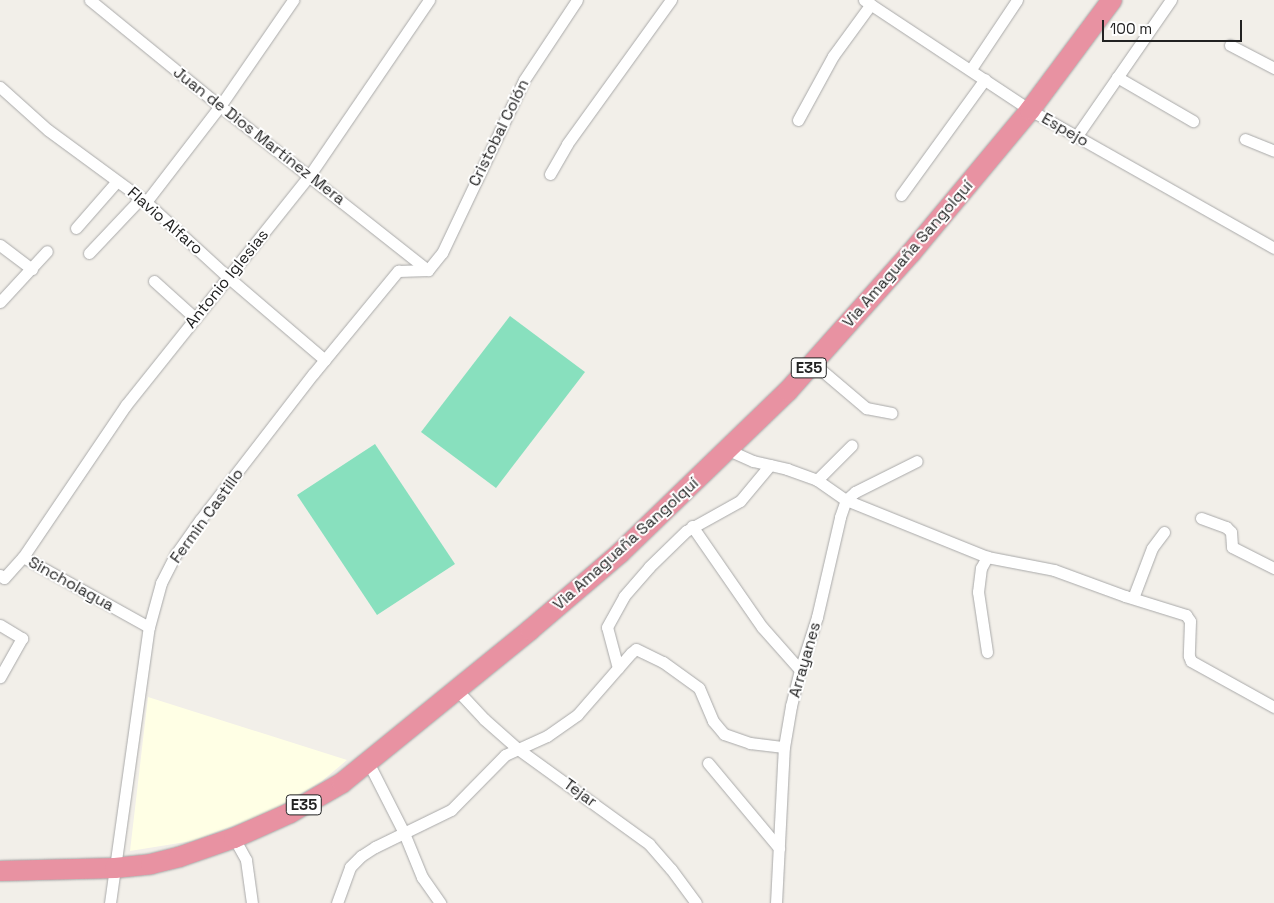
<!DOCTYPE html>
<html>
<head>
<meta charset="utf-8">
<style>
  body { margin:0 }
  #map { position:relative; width:1274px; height:903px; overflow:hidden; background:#f2efe9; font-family:"Space Grotesk",sans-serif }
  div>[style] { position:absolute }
  .education>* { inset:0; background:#ffffe5 }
  .pitch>* { inset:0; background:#88e0be }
  .roads { filter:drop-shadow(0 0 1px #a9a9a9) drop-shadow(0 0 1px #a9a9a9) }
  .street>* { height:11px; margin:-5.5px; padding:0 5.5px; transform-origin:5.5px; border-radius:5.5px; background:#fff }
  .highway>* { height:20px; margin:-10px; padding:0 10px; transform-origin:10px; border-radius:10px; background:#e892a2 }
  span { translate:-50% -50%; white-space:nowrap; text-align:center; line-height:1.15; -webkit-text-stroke:4px #fff; paint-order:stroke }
  .shield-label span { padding:1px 4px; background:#fff; border:1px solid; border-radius:4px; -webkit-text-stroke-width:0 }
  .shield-label { font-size:15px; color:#222; font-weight:700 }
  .street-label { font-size:16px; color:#222 }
  .scale { position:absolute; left:1102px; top:20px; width:140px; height:22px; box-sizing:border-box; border:2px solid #222; border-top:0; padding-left:6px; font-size:15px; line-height:18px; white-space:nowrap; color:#222; -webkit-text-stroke:4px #fff; paint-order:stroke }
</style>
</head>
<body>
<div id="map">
  <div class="education">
    <i style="clip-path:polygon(148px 697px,347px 760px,322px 781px,270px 812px,192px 841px,130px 851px)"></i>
  </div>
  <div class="pitch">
    <i style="clip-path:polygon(510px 316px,585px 372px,496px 488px,421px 432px)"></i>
    <i style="clip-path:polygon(375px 444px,455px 564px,377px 615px,297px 495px)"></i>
  </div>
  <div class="roads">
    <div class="street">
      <i style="left:90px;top:0;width:168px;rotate:39.2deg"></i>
      <i style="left:220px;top:106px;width:265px;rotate:38.3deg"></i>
      <i style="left:864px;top:0;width:199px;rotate:33.5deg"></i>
      <i style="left:1030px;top:110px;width:280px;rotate:29.5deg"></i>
      <i style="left:1230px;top:45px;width:50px;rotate:27.6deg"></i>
      <i style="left:971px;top:69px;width:83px;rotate:-56.3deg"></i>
      <i style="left:1117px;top:77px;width:88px;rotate:30.1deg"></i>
      <i style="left:0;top:87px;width:64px;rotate:41.9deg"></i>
      <i style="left:48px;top:130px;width:122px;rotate:36.3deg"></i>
      <i style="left:146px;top:202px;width:113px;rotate:42.5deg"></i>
      <i style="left:229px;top:278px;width:126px;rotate:40.5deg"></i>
      <i style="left:798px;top:120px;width:73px;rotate:-61.3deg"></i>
      <i style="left:833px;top:56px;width:64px;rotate:-53.8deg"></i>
      <i style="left:1076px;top:137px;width:167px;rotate:-55.3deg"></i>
      <i style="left:1245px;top:139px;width:31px;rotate:22deg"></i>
      <i style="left:550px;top:174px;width:34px;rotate:-60deg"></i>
      <i style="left:567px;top:144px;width:178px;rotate:-54.2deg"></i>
      <i style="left:901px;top:195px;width:143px;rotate:-54.1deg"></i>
      <i style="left:146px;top:202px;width:121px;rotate:-52.4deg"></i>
      <i style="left:220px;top:106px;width:129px;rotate:-55.4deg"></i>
      <i style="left:76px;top:228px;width:62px;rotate:-48.9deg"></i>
      <i style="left:0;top:245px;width:40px;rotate:37deg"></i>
      <i style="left:89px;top:253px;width:76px;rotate:-46.6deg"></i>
      <i style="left:428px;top:270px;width:22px;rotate:-51deg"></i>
      <i style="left:442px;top:253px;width:191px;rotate:-64.6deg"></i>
      <i style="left:524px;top:80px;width:96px;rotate:-56.5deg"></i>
      <i style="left:154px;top:281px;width:55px;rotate:42.1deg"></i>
      <i style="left:0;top:302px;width:69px;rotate:-47.3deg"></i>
      <i style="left:813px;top:363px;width:70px;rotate:40.3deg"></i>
      <i style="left:866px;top:408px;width:26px;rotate:11deg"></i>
      <i style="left:726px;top:449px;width:30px;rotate:24deg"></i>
      <i style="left:753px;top:461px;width:35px;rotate:13deg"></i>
      <i style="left:787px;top:469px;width:32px;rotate:20deg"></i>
      <i style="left:817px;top:480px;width:35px;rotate:35deg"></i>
      <i style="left:846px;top:500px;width:152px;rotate:22deg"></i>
      <i style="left:987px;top:557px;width:68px;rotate:11deg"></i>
      <i style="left:1054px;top:570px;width:76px;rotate:20.1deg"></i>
      <i style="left:1125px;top:596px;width:64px;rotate:17.3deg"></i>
      <i style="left:1186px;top:615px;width:7px;rotate:56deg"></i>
      <i style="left:1190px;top:621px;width:35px;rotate:92deg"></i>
      <i style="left:1189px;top:656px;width:5px;rotate:68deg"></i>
      <i style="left:1191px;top:661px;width:95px;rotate:29deg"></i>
      <i style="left:817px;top:480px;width:49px;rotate:-45deg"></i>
      <i style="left:1201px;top:518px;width:27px;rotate:20deg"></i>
      <i style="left:1226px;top:527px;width:7px;rotate:45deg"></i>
      <i style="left:1231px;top:532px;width:15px;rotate:86deg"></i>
      <i style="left:1232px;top:547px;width:47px;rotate:26.6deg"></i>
      <i style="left:692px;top:526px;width:123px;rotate:55.3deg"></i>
      <i style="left:762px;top:627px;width:57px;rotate:48.5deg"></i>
      <i style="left:23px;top:557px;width:184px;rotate:-55.9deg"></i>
      <i style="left:126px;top:405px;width:293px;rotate:-51.4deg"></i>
      <i style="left:309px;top:176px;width:213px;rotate:-55.7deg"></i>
      <i style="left:0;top:575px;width:5px;rotate:37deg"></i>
      <i style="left:4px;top:578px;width:28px;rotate:-48deg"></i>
      <i style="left:23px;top:557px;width:144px;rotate:29.1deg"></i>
      <i style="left:1133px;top:598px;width:53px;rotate:-69.2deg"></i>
      <i style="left:1152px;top:548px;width:20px;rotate:-53deg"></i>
      <i style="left:0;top:625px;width:26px;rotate:31deg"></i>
      <i style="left:22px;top:638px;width:45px;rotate:119.4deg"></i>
      <i style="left:987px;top:652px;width:61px;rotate:-98.5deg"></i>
      <i style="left:978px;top:592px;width:24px;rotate:-83deg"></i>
      <i style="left:981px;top:568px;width:13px;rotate:-61deg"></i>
      <i style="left:618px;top:668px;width:42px;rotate:-105deg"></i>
      <i style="left:607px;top:627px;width:35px;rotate:-61deg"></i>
      <i style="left:624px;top:596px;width:38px;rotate:-49deg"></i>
      <i style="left:649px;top:567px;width:52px;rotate:-44.2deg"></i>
      <i style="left:686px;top:531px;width:62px;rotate:-29.1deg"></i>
      <i style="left:740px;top:501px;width:47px;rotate:-50.2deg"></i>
      <i style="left:457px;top:690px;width:40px;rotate:47deg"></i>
      <i style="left:484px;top:719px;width:45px;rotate:41.4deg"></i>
      <i style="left:518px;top:749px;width:162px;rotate:35.9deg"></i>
      <i style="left:649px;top:844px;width:33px;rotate:49deg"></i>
      <i style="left:671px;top:869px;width:42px;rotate:53.7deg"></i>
      <i style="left:368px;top:762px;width:80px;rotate:63.1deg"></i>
      <i style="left:404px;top:833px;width:48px;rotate:67.8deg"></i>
      <i style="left:422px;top:877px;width:32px;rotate:55deg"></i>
      <i style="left:708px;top:763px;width:111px;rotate:50.1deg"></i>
      <i style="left:234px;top:838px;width:25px;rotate:61deg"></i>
      <i style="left:246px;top:860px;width:43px;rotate:82.1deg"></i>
      <i style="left:110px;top:903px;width:279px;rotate:-82deg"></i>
      <i style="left:149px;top:627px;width:46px;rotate:-74.7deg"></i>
      <i style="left:161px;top:583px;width:33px;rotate:-63deg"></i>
      <i style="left:176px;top:554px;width:42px;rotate:-54.8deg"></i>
      <i style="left:200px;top:520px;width:185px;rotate:-52.3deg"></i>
      <i style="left:313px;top:374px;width:134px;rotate:-50.5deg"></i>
      <i style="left:398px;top:271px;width:30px;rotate:-2deg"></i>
      <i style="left:337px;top:903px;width:38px;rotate:-70deg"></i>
      <i style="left:350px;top:867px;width:16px;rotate:-45deg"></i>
      <i style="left:361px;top:856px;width:17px;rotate:-33deg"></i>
      <i style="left:375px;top:847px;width:85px;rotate:-26deg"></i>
      <i style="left:451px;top:810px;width:77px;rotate:-45.5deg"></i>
      <i style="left:505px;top:755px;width:46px;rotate:-24.3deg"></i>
      <i style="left:547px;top:736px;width:37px;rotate:-35deg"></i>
      <i style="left:577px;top:715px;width:82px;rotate:-48.9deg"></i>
      <i style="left:631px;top:653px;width:6px;rotate:-39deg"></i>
      <i style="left:636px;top:649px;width:30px;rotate:26deg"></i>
      <i style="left:663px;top:662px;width:44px;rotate:35.8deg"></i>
      <i style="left:699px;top:688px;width:36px;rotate:67deg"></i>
      <i style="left:713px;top:721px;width:17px;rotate:50deg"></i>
      <i style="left:724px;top:734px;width:28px;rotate:19deg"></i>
      <i style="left:750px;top:743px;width:34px;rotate:7deg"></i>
      <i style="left:776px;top:903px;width:156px;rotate:-87.1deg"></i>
      <i style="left:784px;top:747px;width:42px;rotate:-80.3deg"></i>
      <i style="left:791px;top:706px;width:37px;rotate:-76deg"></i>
      <i style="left:800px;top:670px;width:56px;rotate:-72.2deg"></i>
      <i style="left:817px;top:617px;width:103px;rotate:-77deg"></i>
      <i style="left:840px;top:517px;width:18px;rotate:-71deg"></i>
      <i style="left:846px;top:500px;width:12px;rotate:-42deg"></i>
      <i style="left:855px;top:492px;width:69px;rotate:-26.6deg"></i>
    </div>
    <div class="highway">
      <i style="left:0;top:871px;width:115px;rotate:-1.5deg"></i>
      <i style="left:115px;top:868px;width:36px;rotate:-6deg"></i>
      <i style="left:151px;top:864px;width:29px;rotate:-14deg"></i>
      <i style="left:179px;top:857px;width:58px;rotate:-19.1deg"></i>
      <i style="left:234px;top:838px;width:61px;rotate:-24.1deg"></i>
      <i style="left:290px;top:813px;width:60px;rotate:-30deg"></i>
      <i style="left:342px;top:783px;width:242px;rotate:-39.1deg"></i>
      <i style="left:530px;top:630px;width:118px;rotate:-40.5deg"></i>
      <i style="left:620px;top:553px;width:233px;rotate:-44deg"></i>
      <i style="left:788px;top:391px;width:185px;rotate:-48.3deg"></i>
      <i style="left:911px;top:253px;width:186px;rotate:-50.2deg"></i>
      <i style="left:1030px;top:110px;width:137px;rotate:-53.3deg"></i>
    </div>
  </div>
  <div class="shield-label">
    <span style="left:809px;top:368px">E35</span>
    <span style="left:304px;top:805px">E35</span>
  </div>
  <div class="street-label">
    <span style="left:1065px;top:130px;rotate:30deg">Espejo</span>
    <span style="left:499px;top:133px;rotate:-64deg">Cristobal Colón</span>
    <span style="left:259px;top:136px;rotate:38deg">Juan de Dios Martínez Mera</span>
    <span style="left:165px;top:221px;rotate:41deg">Flavio Alfaro</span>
    <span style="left:908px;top:254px;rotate:-49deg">Via Amaguaña Sangolquí</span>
    <span style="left:227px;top:279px;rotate:-51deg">Antonio Iglesias</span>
    <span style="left:207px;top:516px;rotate:-54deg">Fermin Castillo</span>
    <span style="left:626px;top:544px;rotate:-42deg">Via Amaguaña Sangolquí</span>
    <span style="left:71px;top:584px;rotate:29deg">Sincholagua</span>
    <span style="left:805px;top:660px;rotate:-74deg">Arrayanes</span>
    <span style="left:580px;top:793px;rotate:36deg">Tejar</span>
  </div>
  <div class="scale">100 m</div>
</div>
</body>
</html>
